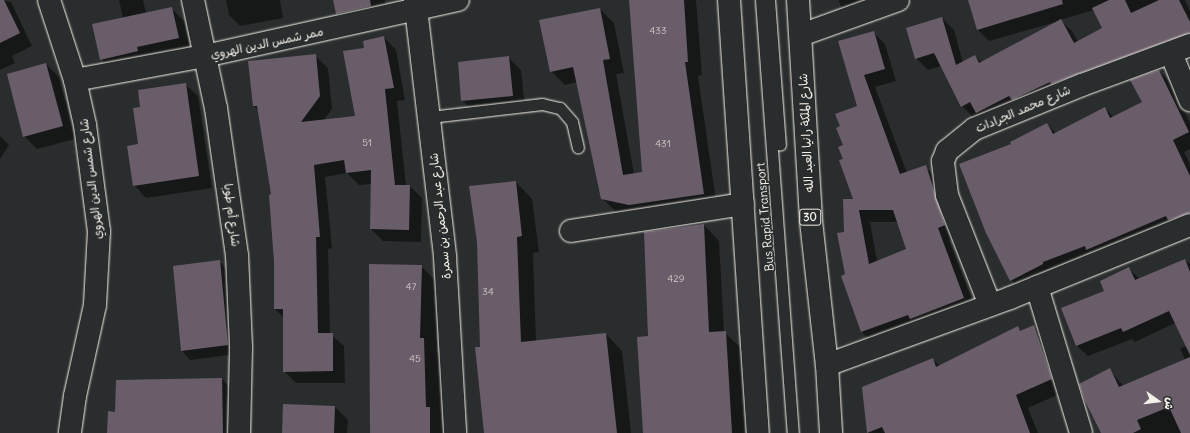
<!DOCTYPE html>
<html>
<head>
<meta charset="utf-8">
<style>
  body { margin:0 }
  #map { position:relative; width:1190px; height:433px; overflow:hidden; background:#2a2d2e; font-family:Delius,"Playpen Sans Arabic",sans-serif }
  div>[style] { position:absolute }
  .shadow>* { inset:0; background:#0007 }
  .building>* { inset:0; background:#6a5d6a }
  .roads { filter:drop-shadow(0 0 1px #f4f1e8) drop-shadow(0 0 1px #f4f1e8) }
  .service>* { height:11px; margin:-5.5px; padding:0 5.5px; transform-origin:5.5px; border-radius:5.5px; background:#2a2d2e }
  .minor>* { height:22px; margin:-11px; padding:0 11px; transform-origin:11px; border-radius:11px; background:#2a2d2e }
  .primary>* { height:22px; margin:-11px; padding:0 11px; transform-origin:11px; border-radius:11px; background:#2a2d2e }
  span { translate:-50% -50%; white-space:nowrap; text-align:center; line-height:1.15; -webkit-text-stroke:3.5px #2a2d2e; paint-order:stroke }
  .number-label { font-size:10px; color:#d2ccc8 }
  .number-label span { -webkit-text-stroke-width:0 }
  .shield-label span { padding:1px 3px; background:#2a2d2e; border:1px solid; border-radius:3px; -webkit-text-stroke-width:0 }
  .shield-label { font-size:11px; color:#f4f1e8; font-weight:700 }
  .street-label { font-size:12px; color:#f4f1e8 }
  .north { position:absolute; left:1138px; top:381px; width:40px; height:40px; -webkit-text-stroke:3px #2a2d2e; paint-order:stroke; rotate:104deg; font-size:11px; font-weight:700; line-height:16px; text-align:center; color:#f4f1e8 }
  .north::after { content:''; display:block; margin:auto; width:14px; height:18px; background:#f4f1e8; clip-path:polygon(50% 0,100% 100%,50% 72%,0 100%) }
</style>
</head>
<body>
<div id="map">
  <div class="shadow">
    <i style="clip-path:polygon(0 0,11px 2px,32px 46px,12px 56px,15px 63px,0 70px)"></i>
    <i style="clip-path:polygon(119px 0,143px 0,146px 13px,171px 8px,184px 21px,191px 51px,114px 72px,101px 59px,123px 18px)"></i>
    <i style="clip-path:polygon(226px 0,280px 0,283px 18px,240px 26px,229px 15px)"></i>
    <i style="clip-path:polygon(334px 0,385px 0,390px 26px,356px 33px,337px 14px)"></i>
    <i style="clip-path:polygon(630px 0,696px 0,702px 75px,698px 76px,717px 208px,643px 218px,616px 212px,602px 198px,578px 82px,565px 85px,551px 71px,600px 9px,614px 23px,624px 73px,616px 74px,634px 174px,643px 173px)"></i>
    <i style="clip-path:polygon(839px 0,913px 0,853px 18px,840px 5px)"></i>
    <i style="clip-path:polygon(evenodd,969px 0,1185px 0,1190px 11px,1190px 47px,988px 124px,979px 115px,974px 118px,962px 106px,941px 66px,928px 70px,916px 58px,942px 18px,954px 30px,963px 63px,975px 56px,982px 63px,1056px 22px,989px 41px,977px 29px,969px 0,1094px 10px,1104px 29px,1078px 42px,1072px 31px,1060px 20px,1094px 10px)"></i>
    <i style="clip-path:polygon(evenodd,873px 32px,885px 44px,896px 81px,875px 87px,907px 173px,925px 167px,937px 179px,957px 237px,949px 240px,976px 310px,873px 343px,861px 331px,846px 275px,845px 233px,854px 200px,844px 160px,841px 127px,858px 106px,839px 42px,873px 32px,870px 222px,898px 222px,907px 250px,877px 261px,870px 222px)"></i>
    <i style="clip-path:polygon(384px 37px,396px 50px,405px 100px,397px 101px,406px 186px,410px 186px,422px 198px,421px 242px,383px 241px,371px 229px,371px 184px,359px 185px,347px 173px,325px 177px,332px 248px,328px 249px,330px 334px,344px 346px,345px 383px,296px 383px,284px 371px,284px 318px,275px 309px,272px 195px,259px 111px,254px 106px,315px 56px,328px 68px,332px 109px,323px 121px,356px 117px,365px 48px)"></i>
    <i style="clip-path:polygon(508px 57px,521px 70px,525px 108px,475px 113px,462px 100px)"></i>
    <i style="clip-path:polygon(46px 64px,59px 77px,75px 139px,37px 149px,24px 136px)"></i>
    <i style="clip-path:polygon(1159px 71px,1171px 83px,1190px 123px,1190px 149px,1184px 152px,1190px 164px,1190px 228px,1023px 292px,1011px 280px,1013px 144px,1047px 124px,1056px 134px,1105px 108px,1114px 118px,1143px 102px)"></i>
    <i style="clip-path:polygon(185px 84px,198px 96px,212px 188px,146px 198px,134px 185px,142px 108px)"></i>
    <i style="clip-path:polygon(0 136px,9px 145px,0 159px)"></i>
    <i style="clip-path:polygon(516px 182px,532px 199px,539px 252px,533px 253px,536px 342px,606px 334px,622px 351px,631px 433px,485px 433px,481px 348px)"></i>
    <i style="clip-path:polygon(704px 225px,719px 241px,724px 332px,741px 348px,747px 433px,644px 433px,649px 337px)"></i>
    <i style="clip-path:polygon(1184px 260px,1190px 264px,1190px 433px,1102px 433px,1110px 370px,1123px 386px,1185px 360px,1180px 348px,1187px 346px,1177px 322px,1135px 342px,1132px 339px,1088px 356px,1077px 346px,1106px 291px,1129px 269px,1140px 279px)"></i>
    <i style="clip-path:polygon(219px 261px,228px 270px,237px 354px,190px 360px,182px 351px)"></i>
    <i style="clip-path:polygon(421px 266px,438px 283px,437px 352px,441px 356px,442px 421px,447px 426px,447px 433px,370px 433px)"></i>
    <i style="clip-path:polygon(1034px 326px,1047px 338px,1064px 392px,1028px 408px,1038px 433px,867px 433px,863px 388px,932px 359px,940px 366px,1017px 327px,1021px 332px)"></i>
    <i style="clip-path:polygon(222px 379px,234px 392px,235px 433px,108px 433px,116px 413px)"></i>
    <i style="clip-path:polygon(335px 407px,348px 420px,347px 433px,283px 433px)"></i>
  </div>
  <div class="building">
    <i style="clip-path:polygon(0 0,4px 0,20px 33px,0 43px)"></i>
    <i style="clip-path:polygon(333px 0,370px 0,371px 6px,336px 14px)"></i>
    <i style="clip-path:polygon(629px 0,684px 0,688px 62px,685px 62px,704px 194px,629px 205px,601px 199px,573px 67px,550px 72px,539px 20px,600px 8px,610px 59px,603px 60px,623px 175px,642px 172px)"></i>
    <i style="clip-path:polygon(968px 0,1062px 0,1063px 4px,977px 30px)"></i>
    <i style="clip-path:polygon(1109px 0,1125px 0,1131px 13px,1159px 0,1179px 0,1190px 22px,1190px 33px,1051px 84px,1050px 82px,1012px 100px,1009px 96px,976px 113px,970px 102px,961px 107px,934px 53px,915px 59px,906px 28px,942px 17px,956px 65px,975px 55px,979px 63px,1061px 19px,1074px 43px,1102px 28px,1092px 8px)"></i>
    <i style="clip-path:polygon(172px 7px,179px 38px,137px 47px,138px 51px,100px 60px,92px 24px)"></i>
    <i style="clip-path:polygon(evenodd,874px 31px,885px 69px,864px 75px,900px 174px,926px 165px,945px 225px,938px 228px,964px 298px,910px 319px,908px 315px,861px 332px,841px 276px,845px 274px,837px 233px,844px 232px,843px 199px,853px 199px,839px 160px,843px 159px,838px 147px,843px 145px,836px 128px,840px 126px,835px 114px,857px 106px,838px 41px,874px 31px,859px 210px,893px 210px,906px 249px,869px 264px,859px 210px)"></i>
    <i style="clip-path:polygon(384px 36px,394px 88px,385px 89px,395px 185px,410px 185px,409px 230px,370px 229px,371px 170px,346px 173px,344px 160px,314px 165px,320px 237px,316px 237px,318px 333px,333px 333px,333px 371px,283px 372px,283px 309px,274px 309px,274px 262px,269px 195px,271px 194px,257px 106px,253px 106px,248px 61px,316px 54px,320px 96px,301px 122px,355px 116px,343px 51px,364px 48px,363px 41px)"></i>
    <i style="clip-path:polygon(509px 56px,513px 96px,461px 101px,458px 62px)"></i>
    <i style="clip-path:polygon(46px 63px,63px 126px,23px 137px,7px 74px)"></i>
    <i style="clip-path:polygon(1159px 70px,1189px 132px,1173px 140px,1190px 176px,1190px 213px,1168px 220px,1166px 216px,1086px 250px,1085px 246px,1043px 262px,1043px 264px,1010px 281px,986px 233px,959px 164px,1011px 144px,1010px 142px,1047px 123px,1053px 134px,1105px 107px,1110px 118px,1142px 102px,1130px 80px)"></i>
    <i style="clip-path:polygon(186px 83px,199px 176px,133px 186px,127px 146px,138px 144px,133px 108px,140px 107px,138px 90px)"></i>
    <i style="clip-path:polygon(516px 181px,522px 236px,517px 237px,521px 342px,606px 333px,617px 433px,484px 433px,475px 347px,480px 347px,477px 242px,469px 186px)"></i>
    <i style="clip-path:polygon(704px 224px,709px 332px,726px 331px,732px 433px,643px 433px,637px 337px,648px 336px,644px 232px)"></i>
    <i style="clip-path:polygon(1185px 259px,1190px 272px,1190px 355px,1169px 311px,1123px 332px,1121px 328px,1076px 346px,1061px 308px,1104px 291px,1100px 281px,1129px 267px,1135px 280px)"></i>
    <i style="clip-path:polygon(220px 260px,228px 345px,181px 351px,173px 266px)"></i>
    <i style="clip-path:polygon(369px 264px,422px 265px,420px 338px,424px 338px,426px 407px,430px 407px,430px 433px,370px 433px)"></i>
    <i style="clip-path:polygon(1034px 325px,1052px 379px,1016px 395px,1030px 433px,885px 433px,882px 427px,867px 433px,862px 387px,933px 358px,936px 367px,1018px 326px,1020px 331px)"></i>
    <i style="clip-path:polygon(1190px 357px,1190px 433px,1181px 433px,1169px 407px,1137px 420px,1141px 429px,1133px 433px,1101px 433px,1085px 401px,1079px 384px,1110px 368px,1119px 387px)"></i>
    <i style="clip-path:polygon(222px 378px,223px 433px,107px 433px,108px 411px,115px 412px,116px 380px)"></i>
    <i style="clip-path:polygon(283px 404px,335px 406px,334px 433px,282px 433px)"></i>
  </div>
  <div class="roads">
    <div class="service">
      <i style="left:761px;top:0;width:434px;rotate:85.8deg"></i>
      <i style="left:769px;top:0;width:145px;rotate:85.7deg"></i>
      <i style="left:430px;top:117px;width:113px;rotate:-6.6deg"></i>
      <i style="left:542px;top:104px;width:18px;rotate:13deg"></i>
      <i style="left:560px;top:108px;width:18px;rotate:49deg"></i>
      <i style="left:572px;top:122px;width:26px;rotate:77deg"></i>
    </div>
    <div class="minor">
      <i style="left:49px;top:0;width:84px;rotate:72deg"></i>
      <i style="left:75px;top:80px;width:46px;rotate:77.5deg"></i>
      <i style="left:85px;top:125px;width:107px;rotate:82.5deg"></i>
      <i style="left:99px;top:231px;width:74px;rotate:93.1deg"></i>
      <i style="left:95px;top:305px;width:93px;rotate:102.4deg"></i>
      <i style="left:75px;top:396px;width:37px;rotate:98deg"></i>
      <i style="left:193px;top:0;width:110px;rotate:78deg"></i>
      <i style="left:216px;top:108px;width:148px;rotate:81.9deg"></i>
      <i style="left:237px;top:255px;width:93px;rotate:87.5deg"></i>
      <i style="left:241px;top:348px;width:85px;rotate:91.3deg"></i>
      <i style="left:415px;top:0;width:259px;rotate:83.3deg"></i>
      <i style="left:445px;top:257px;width:176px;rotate:86.7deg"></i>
      <i style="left:801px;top:35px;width:103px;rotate:-19.8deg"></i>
      <i style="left:1171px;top:53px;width:51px;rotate:68deg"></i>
      <i style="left:75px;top:80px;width:132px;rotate:-10.5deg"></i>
      <i style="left:205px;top:56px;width:259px;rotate:-12.5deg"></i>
      <i style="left:571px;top:231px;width:174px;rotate:-8.9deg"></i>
      <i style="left:1037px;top:287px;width:152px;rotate:73.2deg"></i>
      <i style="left:990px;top:305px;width:118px;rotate:-111.4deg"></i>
      <i style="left:947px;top:195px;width:34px;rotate:-97deg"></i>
      <i style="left:943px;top:161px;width:11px;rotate:-68deg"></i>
      <i style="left:947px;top:151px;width:35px;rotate:-39deg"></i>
      <i style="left:974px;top:129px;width:117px;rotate:-22.2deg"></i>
      <i style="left:1082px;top:85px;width:115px;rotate:-20.3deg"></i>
      <i style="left:827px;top:365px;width:195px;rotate:-20.1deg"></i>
      <i style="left:1010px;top:298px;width:194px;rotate:-22.1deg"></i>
    </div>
    <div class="primary">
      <i style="left:729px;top:0;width:434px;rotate:86.2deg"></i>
      <i style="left:798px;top:0;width:221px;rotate:86.6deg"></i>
      <i style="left:811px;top:221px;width:145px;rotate:83.7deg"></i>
      <i style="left:827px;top:365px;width:68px;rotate:86.6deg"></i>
    </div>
  </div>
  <div class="number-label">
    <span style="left:658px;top:31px">433</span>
    <span style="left:367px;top:143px">51</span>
    <span style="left:663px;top:144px">431</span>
    <span style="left:676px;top:279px">429</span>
    <span style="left:411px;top:287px">47</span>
    <span style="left:488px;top:292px">34</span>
    <span style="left:415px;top:359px">45</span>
  </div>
  <div class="shield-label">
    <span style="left:810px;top:217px">30</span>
  </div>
  <div class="street-label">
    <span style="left:267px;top:43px;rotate:-12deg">ممر شمس الدين الهروي</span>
    <span style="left:1023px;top:109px;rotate:-23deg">شارع محمد الجرادات</span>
    <span style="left:806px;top:133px;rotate:-93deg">شارع الملكة رانيا العبد الله</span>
    <span style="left:91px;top:179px;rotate:-97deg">شارع شمس الدين الهروي</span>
    <span style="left:232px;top:215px;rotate:83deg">شارع أم طوبا</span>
    <span style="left:440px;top:216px;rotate:-96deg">شارع عبد الرحمن بن سمرة</span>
    <span style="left:765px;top:217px;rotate:-95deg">Bus Rapid Transport</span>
  </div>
  <div class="north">ش</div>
</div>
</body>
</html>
